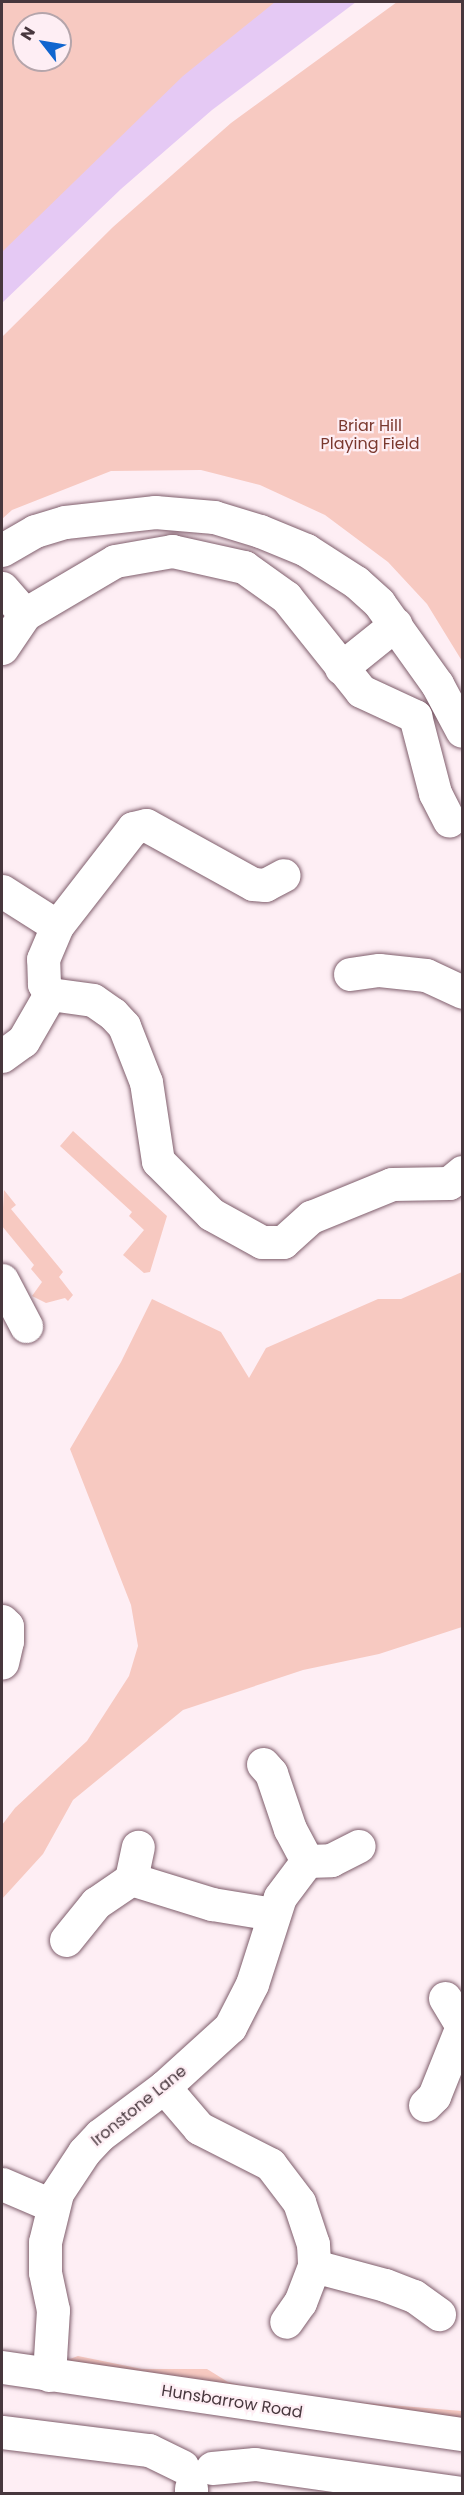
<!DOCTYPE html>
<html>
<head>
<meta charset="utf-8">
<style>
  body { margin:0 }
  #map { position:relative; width:464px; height:2495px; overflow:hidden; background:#feeef4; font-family:Poppins,sans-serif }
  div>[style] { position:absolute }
  .green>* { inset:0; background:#f7c9c1 }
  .water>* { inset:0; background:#e5c9f4 }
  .roads { filter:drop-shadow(0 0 2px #7f5e6c) drop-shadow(0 0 2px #7f5e6c) }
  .minor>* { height:33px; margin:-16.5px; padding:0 16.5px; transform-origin:16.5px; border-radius:16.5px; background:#fff }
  span { translate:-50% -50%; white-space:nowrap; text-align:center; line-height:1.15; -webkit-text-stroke:4.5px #feeef4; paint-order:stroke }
  .park-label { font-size:16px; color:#7a382e }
  .street-label { font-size:16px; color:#47373d }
  .frame { position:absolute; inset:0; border:3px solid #47373d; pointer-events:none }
  .north { position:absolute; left:12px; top:12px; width:60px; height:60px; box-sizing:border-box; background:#feeef4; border:2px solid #b5a5ab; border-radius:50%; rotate:301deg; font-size:16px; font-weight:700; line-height:24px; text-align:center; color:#47373d }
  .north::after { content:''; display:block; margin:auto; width:21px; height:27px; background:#1165cf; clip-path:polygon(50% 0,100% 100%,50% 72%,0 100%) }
</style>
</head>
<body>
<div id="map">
  <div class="green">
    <i style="clip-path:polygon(evenodd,2px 2px,312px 2px,2px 278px,2px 2px,24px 24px,60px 24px,60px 60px,24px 60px,24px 24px)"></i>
    <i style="clip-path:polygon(397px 2px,462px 2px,462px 661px,427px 604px,388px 562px,325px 515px,260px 485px,201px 470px,111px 471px,12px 510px,2px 519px,2px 337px,113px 227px,231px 123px)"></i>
    <i style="clip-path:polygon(73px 1131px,167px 1216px,150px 1272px,144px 1273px,123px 1255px,144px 1230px,129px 1216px,132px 1212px,60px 1146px)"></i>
    <i style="clip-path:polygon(4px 1190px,16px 1205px,11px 1209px,63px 1272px,59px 1277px,73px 1295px,68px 1301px,65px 1298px,46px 1303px,32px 1296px,42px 1282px,31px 1269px,34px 1265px,2px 1226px)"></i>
    <i style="clip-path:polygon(462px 1272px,462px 1627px,379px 1654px,303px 1670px,183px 1710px,73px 1800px,43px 1854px,2px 1899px,2px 1825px,15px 1808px,87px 1741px,129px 1676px,138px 1646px,131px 1605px,70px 1449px,121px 1362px,152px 1299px,221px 1332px,249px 1378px,266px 1348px,378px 1299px,401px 1299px)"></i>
    <i style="clip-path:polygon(78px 2356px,142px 2369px,207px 2369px,228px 2382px,281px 2396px,462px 2411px,462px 2421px,281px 2400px,189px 2381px,83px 2369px,67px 2360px)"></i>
  </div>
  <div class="water">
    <i style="clip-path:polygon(275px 2px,356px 2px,212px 110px,121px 189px,2px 303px,2px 252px,183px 76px)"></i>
  </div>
  <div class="roads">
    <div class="minor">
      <i style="left:2px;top:550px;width:38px;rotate:-30deg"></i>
      <i style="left:35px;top:531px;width:31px;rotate:-17deg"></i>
      <i style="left:65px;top:522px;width:91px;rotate:-6.3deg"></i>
      <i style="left:155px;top:512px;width:59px;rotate:4.8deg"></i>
      <i style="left:214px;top:517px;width:48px;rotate:16.9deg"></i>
      <i style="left:260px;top:531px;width:50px;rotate:22.4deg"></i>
      <i style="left:306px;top:550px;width:59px;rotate:32.6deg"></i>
      <i style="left:356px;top:582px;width:31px;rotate:42deg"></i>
      <i style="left:379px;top:603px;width:100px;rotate:54.4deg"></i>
      <i style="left:437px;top:684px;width:53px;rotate:62deg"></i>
      <i style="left:2px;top:588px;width:35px;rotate:49deg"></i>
      <i style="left:2px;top:648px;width:41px;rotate:-55.9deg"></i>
      <i style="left:25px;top:614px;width:104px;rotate:-30.5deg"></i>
      <i style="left:115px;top:561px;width:58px;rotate:-10deg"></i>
      <i style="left:172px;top:551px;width:74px;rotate:12.5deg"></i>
      <i style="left:244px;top:567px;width:52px;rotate:35.5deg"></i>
      <i style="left:286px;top:597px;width:120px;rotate:51.4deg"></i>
      <i style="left:361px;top:691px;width:60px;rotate:24.8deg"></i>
      <i style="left:415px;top:716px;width:80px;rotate:75.4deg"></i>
      <i style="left:435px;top:793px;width:31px;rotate:63deg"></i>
      <i style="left:341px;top:668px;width:70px;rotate:-38.7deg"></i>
      <i style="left:2px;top:891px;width:65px;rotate:32.5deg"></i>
      <i style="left:350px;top:974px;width:29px;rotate:-8deg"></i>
      <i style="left:379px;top:970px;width:47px;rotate:6.1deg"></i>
      <i style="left:426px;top:975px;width:40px;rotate:25deg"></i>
      <i style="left:50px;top:994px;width:43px;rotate:7.9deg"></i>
      <i style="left:93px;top:1000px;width:24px;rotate:35deg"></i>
      <i style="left:113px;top:1014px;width:16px;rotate:47deg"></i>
      <i style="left:124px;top:1026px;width:60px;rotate:68.6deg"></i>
      <i style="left:146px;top:1082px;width:80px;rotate:81.4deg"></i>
      <i style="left:158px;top:1161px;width:75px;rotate:45deg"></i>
      <i style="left:211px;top:1214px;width:58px;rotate:28.8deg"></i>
      <i style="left:262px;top:1242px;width:21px"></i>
      <i style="left:283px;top:1242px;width:38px;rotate:-42deg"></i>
      <i style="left:311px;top:1217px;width:87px;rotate:-22.2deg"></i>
      <i style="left:392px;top:1184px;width:57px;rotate:-1deg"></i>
      <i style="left:449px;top:1183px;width:17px;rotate:-40deg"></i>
      <i style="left:2px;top:1056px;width:26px;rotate:-36deg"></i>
      <i style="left:23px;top:1041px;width:54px;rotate:-60.1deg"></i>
      <i style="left:50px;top:994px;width:12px;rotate:-121deg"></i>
      <i style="left:44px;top:984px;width:25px;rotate:-92deg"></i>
      <i style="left:43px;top:959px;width:36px;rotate:-67deg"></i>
      <i style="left:57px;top:926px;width:124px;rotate:-52.2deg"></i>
      <i style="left:133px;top:828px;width:13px;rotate:-13deg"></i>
      <i style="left:146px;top:825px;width:122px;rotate:28.9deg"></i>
      <i style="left:253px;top:884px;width:12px;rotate:5deg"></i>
      <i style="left:265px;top:885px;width:21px;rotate:-28deg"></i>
      <i style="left:2px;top:1280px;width:52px;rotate:62.4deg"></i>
      <i style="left:2px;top:1621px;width:7px;rotate:45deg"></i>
      <i style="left:7px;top:1626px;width:15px;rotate:90deg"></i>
      <i style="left:7px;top:1641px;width:22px;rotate:103deg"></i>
      <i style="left:263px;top:1764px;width:12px;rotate:48deg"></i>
      <i style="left:271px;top:1773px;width:59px;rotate:71.3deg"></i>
      <i style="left:290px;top:1829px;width:36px;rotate:62deg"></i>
      <i style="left:307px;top:1861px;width:24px;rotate:-2deg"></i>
      <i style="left:331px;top:1860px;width:31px;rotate:-27deg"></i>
      <i style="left:131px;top:1879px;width:85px;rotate:17.2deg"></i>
      <i style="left:212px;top:1904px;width:62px;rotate:9.3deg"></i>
      <i style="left:66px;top:1940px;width:48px;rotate:-51deg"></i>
      <i style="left:96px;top:1903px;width:42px;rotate:-34.4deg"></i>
      <i style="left:131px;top:1879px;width:33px;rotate:-78deg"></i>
      <i style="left:445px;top:1998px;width:33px;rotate:59deg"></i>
      <i style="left:164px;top:2087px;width:54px;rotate:49.5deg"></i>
      <i style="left:199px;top:2128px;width:80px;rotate:26.9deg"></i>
      <i style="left:270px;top:2164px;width:48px;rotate:52.7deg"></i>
      <i style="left:299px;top:2202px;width:44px;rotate:71.6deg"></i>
      <i style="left:313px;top:2244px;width:22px;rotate:87deg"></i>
      <i style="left:314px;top:2266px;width:39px;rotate:111deg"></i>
      <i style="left:300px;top:2302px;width:24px;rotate:125deg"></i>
      <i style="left:425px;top:2105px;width:13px;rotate:-45deg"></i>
      <i style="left:434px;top:2096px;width:75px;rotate:-68.2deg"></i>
      <i style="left:2px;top:2184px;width:53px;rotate:23.2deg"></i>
      <i style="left:314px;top:2266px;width:73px;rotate:15deg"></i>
      <i style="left:385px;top:2285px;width:31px;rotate:21deg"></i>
      <i style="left:414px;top:2296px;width:31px;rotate:36deg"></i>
      <i style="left:2px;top:2367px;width:465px;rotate:8.3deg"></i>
      <i style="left:49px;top:2375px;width:65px;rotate:-86.5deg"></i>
      <i style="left:53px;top:2310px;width:39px;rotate:-102deg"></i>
      <i style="left:45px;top:2272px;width:30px;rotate:-90deg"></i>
      <i style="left:45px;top:2242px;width:50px;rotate:-76.2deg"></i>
      <i style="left:57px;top:2193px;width:49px;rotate:-56.6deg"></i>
      <i style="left:84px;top:2152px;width:23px;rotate:-47deg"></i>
      <i style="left:100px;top:2135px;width:80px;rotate:-36.9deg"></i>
      <i style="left:164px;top:2087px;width:89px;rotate:-42.3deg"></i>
      <i style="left:230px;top:2027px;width:48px;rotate:-62.9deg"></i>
      <i style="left:252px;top:1984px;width:91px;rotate:-72.2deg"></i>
      <i style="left:280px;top:1897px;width:45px;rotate:-53.1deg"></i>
      <i style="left:2px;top:2432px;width:148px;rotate:7deg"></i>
      <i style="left:149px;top:2450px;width:37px;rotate:26deg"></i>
      <i style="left:212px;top:2468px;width:43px;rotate:-5.3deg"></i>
      <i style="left:255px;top:2464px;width:209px;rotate:8deg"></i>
      <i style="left:191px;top:2494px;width:6px;rotate:-90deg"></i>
    </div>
  </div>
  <div class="park-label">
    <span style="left:370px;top:435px">Briar Hill<br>Playing Field</span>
  </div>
  <div class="street-label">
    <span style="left:139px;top:2106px;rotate:-39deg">Ironstone Lane</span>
    <span style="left:232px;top:2402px;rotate:9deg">Hunsbarrow Road</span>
  </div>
  <div class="frame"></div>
  <div class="north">N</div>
</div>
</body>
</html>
